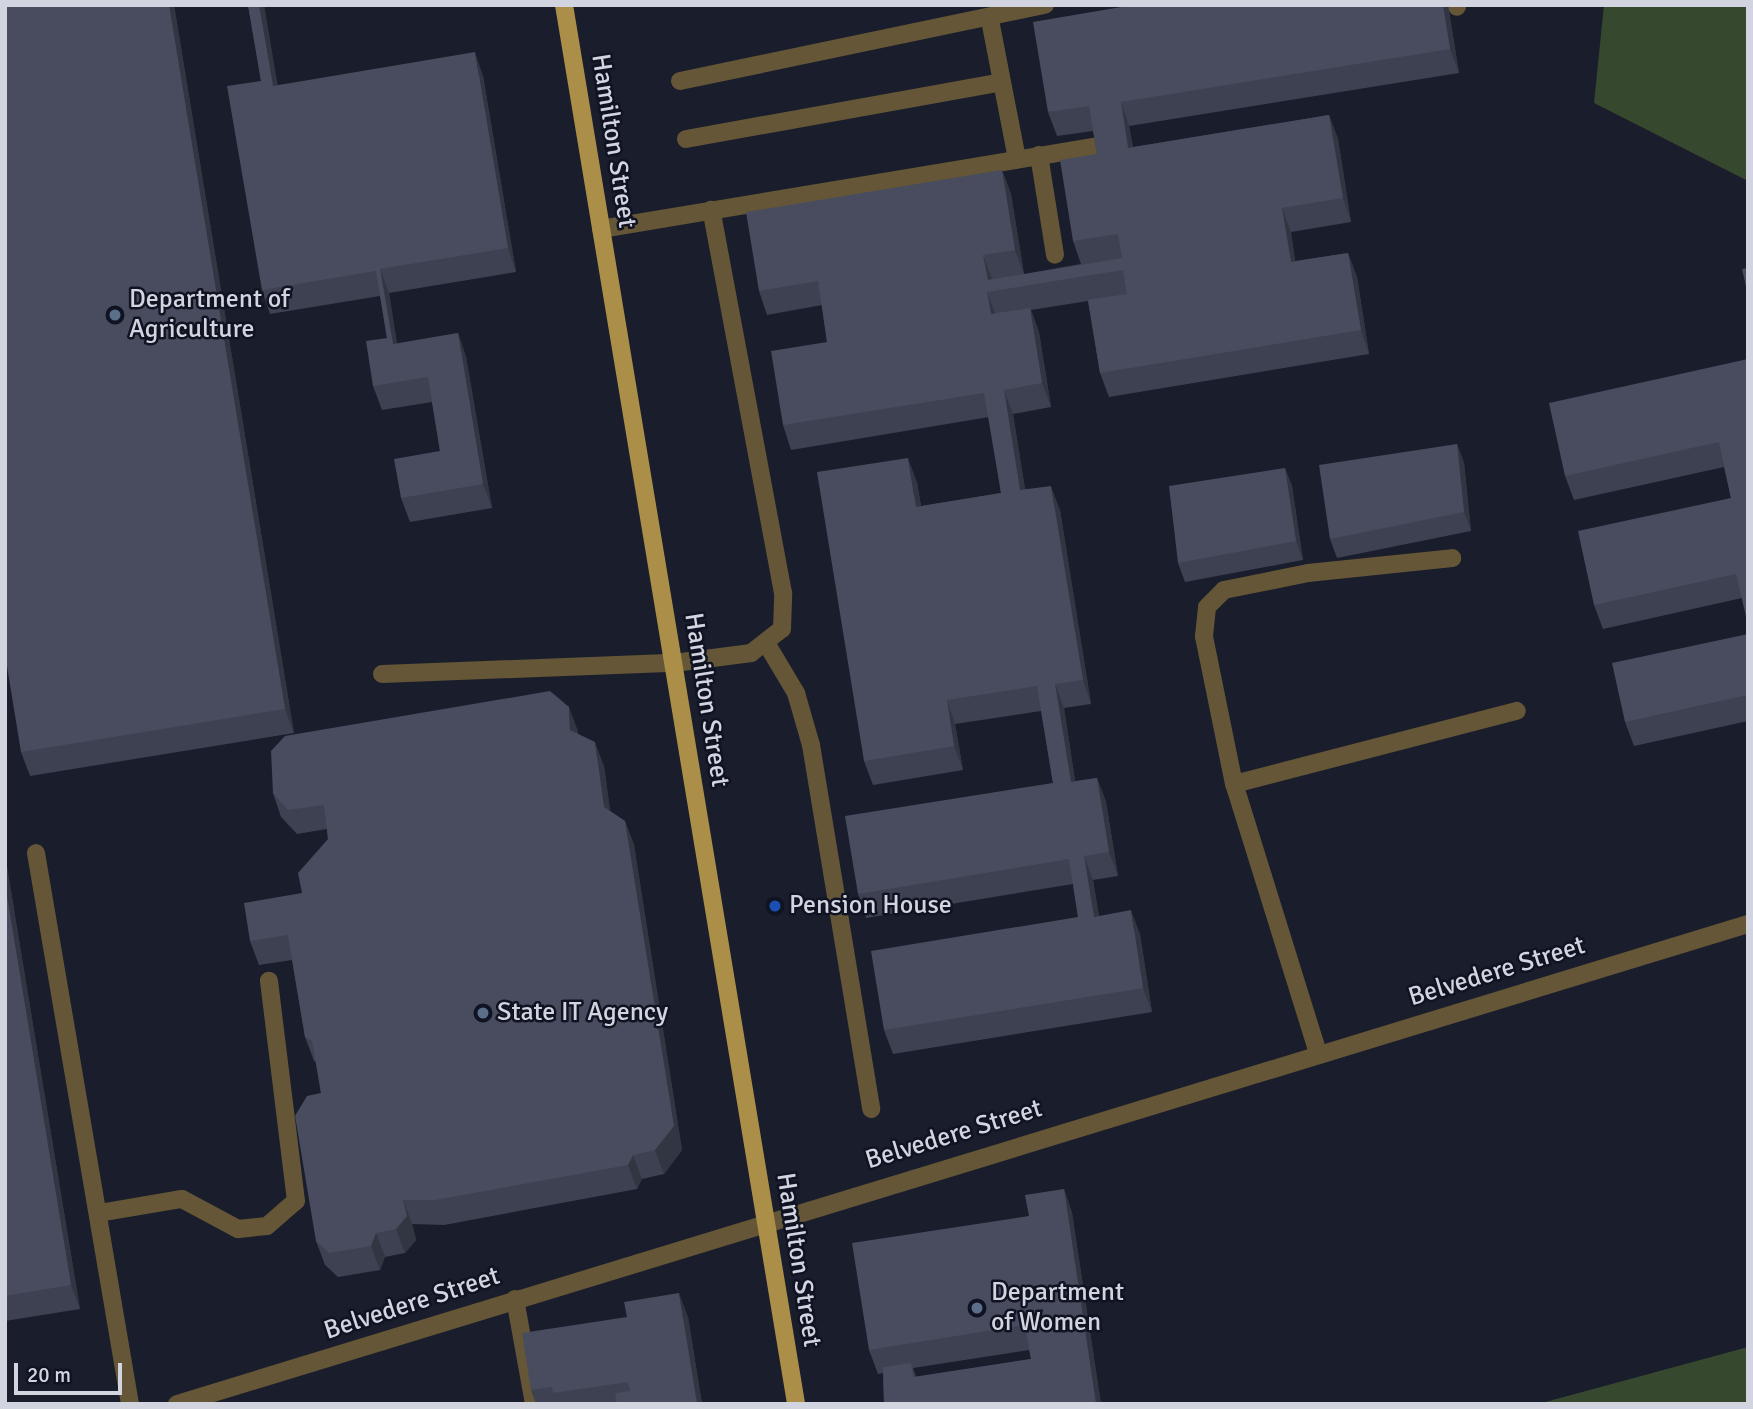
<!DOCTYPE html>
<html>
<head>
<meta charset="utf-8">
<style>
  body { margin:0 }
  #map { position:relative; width:1753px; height:1409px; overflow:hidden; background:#191d2c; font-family:Signika,sans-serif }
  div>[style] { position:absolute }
  .green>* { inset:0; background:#36492e }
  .minor>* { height:18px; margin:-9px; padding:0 9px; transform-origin:9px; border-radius:9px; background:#645636 }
  .major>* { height:18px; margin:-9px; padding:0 9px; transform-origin:9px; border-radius:9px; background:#ab8e47 }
  .wall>* { inset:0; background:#3e4151 }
  .shaded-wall>* { inset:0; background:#323542 }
  .building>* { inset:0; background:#484c5e }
  .dots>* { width:19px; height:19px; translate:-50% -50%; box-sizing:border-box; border:4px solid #101322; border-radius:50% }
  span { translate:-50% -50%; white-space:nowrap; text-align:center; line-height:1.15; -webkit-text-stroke:5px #101322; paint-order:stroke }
  .street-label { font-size:26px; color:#d2d5e0 }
  .poi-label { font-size:26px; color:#d2d5e0 }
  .left { translate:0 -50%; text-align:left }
  .frame { position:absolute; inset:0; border:7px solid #d2d5e0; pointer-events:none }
  .scale { position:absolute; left:14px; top:1363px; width:108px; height:32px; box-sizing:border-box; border:4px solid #d2d5e0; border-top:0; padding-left:9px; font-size:21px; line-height:24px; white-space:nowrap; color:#d2d5e0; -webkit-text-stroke:5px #101322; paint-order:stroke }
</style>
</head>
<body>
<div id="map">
  <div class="green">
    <i style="clip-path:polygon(1604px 5px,1748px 5px,1748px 181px,1594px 103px)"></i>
    <i style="clip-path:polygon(1748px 1347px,1748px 1404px,1538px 1404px)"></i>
  </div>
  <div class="minor">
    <i style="left:1456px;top:5px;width:2px;rotate:63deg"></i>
    <i style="left:990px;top:20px;width:142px;rotate:79deg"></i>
    <i style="left:680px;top:81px;width:373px;rotate:-11.8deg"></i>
    <i style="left:686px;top:139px;width:321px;rotate:-10.2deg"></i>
    <i style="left:1039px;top:155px;width:101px;rotate:80.9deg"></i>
    <i style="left:601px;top:229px;width:505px;rotate:-9.46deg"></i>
    <i style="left:768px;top:646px;width:55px;rotate:59.2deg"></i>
    <i style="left:796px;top:693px;width:54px;rotate:73.9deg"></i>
    <i style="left:811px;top:745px;width:369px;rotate:80.6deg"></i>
    <i style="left:382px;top:674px;width:292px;rotate:-2.2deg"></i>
    <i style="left:674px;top:663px;width:78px;rotate:-7.4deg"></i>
    <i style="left:751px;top:653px;width:39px;rotate:-38deg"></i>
    <i style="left:782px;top:629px;width:36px;rotate:-88deg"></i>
    <i style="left:783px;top:593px;width:390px;rotate:-100.6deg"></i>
    <i style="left:1234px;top:784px;width:292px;rotate:-14.5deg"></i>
    <i style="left:36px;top:853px;width:559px;rotate:80.32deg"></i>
    <i style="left:1318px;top:1053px;width:282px;rotate:-107.3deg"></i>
    <i style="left:1234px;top:784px;width:151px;rotate:-101.5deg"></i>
    <i style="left:1204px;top:636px;width:29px;rotate:-84deg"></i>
    <i style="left:1207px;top:607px;width:24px;rotate:-45deg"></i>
    <i style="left:1224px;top:590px;width:86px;rotate:-11.4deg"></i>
    <i style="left:1308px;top:573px;width:145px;rotate:-5.9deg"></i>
    <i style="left:99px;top:1213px;width:84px;rotate:-9.6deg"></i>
    <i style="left:182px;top:1199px;width:64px;rotate:28.2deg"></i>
    <i style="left:238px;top:1229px;width:29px;rotate:-6deg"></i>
    <i style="left:267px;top:1226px;width:38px;rotate:-41deg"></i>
    <i style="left:296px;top:1201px;width:222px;rotate:-97deg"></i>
    <i style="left:515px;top:1299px;width:107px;rotate:79.7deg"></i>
    <i style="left:177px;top:1404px;width:1643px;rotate:-16.99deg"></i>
  </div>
  <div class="major">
    <i style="left:564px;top:5px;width:1418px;rotate:80.58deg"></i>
  </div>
  <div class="wall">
    <i style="clip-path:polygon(5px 5px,174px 5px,294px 733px,30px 776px,21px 752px)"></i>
    <i style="clip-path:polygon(248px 5px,264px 5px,277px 85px,483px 76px,516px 272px,389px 293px,397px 344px,458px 333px,466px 357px,492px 508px,410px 522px,401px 498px,440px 451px,432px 402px,382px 410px,373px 386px,387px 338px,380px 296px,270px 314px,262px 290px,261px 81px)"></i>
    <i style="clip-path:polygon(1448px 5px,1459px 73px,1129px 126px,1133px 147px,1329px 115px,1338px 139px,1351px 222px,1291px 232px,1295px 261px,1348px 253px,1357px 277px,1369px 354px,1109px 397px,1100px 373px,1088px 301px,1031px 310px,1039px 332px,1051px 407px,1013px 414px,1025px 489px,1060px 510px,1091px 704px,1064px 708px,1075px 781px,1097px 778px,1106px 802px,1118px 876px,1093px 880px,1099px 916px,1140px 934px,1152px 1012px,893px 1054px,884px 1030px,1078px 917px,1073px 884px,866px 918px,858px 894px,1053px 783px,1041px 711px,955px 724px,963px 770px,873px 785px,864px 761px,917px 482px,921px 506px,1001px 493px,989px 417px,791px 450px,783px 425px,827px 342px,822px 305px,767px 315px,759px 291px,1002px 170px,1011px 194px,1024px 274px,1081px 264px,1073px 241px,1097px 154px,1093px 131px,1057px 136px,1048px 112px)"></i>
    <i style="clip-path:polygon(1748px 359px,1742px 598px,1603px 629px,1594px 605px,1731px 498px,1724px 467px,1574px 500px,1565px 476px)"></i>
    <i style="clip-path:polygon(1457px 444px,1464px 463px,1471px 531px,1337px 558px,1330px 539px)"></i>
    <i style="clip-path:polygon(1285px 468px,1292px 486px,1303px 560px,1185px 582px,1178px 563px)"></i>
    <i style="clip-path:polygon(1748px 634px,1748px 721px,1634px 746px,1625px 722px)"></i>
    <i style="clip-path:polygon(578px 731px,578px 734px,604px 766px,610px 811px,625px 821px,634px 845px,682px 1150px,664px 1174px,642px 1179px,637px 1189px,444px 1225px,412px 1224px,416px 1240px,405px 1253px,385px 1257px,380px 1270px,338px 1277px,325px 1265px,316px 1241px,321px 1093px,316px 1062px,314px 1061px,305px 1037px,292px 960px,259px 965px,250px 941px,302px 893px,328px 839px,327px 829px,297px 834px,281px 817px,273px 793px)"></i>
    <i style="clip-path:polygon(5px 855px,80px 1309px,5px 1321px)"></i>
    <i style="clip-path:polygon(evenodd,1064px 1189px,1072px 1213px,1101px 1404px,884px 1404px,883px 1373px,878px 1374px,869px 1350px,1029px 1216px,1064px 1189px,1029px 1350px,1031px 1359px,916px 1377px,913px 1368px,1029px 1350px)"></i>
    <i style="clip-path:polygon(688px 1317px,702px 1404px,536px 1404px,531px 1390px)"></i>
  </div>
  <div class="shaded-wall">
    <i style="clip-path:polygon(169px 5px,174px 5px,294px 733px,285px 709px)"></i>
    <i style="clip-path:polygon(259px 5px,264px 5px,282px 110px,273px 86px)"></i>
    <i style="clip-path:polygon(1443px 5px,1448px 5px,1459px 73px,1450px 49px)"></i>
    <i style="clip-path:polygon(475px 52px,483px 76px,516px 272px,508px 248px)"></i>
    <i style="clip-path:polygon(1121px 102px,1129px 126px,1137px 172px,1128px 148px)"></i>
    <i style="clip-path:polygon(1329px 115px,1338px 139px,1351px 222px,1343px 198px)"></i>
    <i style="clip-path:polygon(1002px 170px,1011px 194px,1024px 274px,1015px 250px)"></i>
    <i style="clip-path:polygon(1282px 208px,1291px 232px,1299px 286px,1291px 262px)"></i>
    <i style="clip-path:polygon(1348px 253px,1357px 277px,1369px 354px,1361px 330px)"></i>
    <i style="clip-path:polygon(983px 255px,992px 279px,988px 280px)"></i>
    <i style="clip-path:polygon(380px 269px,389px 293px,401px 368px,393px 344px)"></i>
    <i style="clip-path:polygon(987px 292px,996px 316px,991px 314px)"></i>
    <i style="clip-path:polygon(1030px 308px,1039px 332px,1051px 407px,1042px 383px)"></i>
    <i style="clip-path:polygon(458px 333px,466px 357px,492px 508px,483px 484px)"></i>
    <i style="clip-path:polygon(1004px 390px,1013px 414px,1029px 514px,1020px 490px)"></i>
    <i style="clip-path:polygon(1457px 444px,1464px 463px,1471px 531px,1464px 512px)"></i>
    <i style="clip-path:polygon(908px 458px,917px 482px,925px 531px,916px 507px)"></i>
    <i style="clip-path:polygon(1285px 468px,1292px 486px,1303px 560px,1296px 541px)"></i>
    <i style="clip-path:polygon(1051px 486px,1060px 510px,1091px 704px,1083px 680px)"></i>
    <i style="clip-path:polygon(1055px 684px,1064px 708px,1079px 806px,1071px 782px)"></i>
    <i style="clip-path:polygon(947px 700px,955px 724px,963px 770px,954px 746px)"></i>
    <i style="clip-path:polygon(569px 707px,578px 731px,579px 754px,570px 730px)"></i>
    <i style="clip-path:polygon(595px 742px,604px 766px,613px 831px,604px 807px)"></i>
    <i style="clip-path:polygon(1097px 778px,1106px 802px,1118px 876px,1109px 852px)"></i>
    <i style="clip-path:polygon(625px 821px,634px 845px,682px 1150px,664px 1174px,655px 1150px)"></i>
    <i style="clip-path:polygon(5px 855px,80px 1309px,71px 1285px,5px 884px)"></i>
    <i style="clip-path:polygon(1084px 856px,1093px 880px,1103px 941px,1094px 917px)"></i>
    <i style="clip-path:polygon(1131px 910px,1140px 934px,1152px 1012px,1143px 988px)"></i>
    <i style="clip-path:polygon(633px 1155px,642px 1179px,637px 1189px,628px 1165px)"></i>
    <i style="clip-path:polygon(1064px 1189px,1072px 1213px,1101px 1404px,1096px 1404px)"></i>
    <i style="clip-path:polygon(403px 1200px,412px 1224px,416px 1240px,405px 1253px,396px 1229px)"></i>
    <i style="clip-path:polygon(376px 1233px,385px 1257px,380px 1270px,371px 1246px)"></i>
    <i style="clip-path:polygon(679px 1293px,688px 1317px,702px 1404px,697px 1404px)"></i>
  </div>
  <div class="building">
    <i style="clip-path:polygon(5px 5px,169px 5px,285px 709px,21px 752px,5px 654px)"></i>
    <i style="clip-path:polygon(248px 5px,259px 5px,273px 86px,475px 52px,508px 248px,380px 269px,393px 344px,458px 333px,483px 484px,401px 498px,394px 459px,440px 451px,428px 377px,373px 386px,366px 341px,387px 338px,376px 271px,262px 290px,227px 86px,261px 81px)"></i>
    <i style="clip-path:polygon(1133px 5px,1443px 5px,1450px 49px,1121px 102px,1128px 148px,1329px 115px,1343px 198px,1282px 208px,1291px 262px,1348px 253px,1361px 330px,1100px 373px,1088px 300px,1127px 294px,1123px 270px,987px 292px,991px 314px,1030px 308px,1042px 383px,1004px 390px,1020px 490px,1051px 486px,1083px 680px,1055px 684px,1071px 782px,1097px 778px,1109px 852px,1084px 856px,1094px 917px,1131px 910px,1143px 988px,884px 1030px,871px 951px,1078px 917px,1069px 859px,858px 894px,845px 816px,1053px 783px,1037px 686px,947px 700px,954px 746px,864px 761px,817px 472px,908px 458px,916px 507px,1001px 493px,984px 393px,783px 425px,771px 351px,827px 342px,818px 281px,759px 291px,746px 212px,1002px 170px,1015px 250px,983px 255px,988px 280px,1122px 258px,1118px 234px,1073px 241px,1060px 160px,1097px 154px,1089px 106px,1048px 112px,1033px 22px)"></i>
    <i style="clip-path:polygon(1748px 268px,1748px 295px,1742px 269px)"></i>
    <i style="clip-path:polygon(1748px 359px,1748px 625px,1736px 574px,1594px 605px,1578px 531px,1731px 498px,1719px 442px,1565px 476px,1549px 403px)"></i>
    <i style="clip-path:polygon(1457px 444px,1464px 512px,1330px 539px,1319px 465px)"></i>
    <i style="clip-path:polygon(1285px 468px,1296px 541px,1178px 563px,1169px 486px)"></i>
    <i style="clip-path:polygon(1748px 634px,1748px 695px,1625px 722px,1612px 663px)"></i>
    <i style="clip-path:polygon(550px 691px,569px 707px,570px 730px,595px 742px,604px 807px,625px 821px,674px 1126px,655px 1150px,633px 1155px,628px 1165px,435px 1200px,403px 1200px,407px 1216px,396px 1229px,376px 1233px,371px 1246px,329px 1253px,316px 1241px,295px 1116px,307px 1096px,321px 1093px,312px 1041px,305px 1037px,288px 935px,250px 941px,244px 903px,302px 893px,298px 873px,328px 839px,324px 805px,288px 810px,273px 793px,271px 751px,285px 736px)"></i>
    <i style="clip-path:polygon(5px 884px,71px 1285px,5px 1296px)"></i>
    <i style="clip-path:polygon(1064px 1189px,1096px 1404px,884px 1404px,883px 1367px,911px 1363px,913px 1377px,1031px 1359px,1025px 1325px,869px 1350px,852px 1243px,1029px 1216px,1025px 1195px)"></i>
    <i style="clip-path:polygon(679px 1293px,697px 1404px,617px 1404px,615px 1393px,630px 1391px,628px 1382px,553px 1393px,552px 1387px,531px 1390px,522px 1333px,627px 1317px,624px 1302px)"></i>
  </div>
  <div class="dots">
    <i style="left:115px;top:315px;background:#5c6f8a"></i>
    <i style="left:775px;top:906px;background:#1a4fb4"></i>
    <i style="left:483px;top:1013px;background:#5c6f8a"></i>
    <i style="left:977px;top:1308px;background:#5c6f8a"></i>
  </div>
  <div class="street-label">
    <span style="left:613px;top:141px;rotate:81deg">Hamilton Street</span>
    <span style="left:706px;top:700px;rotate:81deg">Hamilton Street</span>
    <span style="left:1497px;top:972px;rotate:-17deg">Belvedere Street</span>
    <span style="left:954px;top:1135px;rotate:-17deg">Belvedere Street</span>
    <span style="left:798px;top:1260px;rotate:81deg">Hamilton Street</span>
    <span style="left:412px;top:1304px;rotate:-18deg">Belvedere Street</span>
  </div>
  <div class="poi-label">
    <span class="left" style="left:129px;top:315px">Department of<br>Agriculture</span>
    <span class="left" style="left:789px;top:906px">Pension House</span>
    <span class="left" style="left:497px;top:1013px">State IT Agency</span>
    <span class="left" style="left:991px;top:1308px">Department<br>of Women</span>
  </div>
  <div class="frame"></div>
  <div class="scale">20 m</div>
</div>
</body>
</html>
